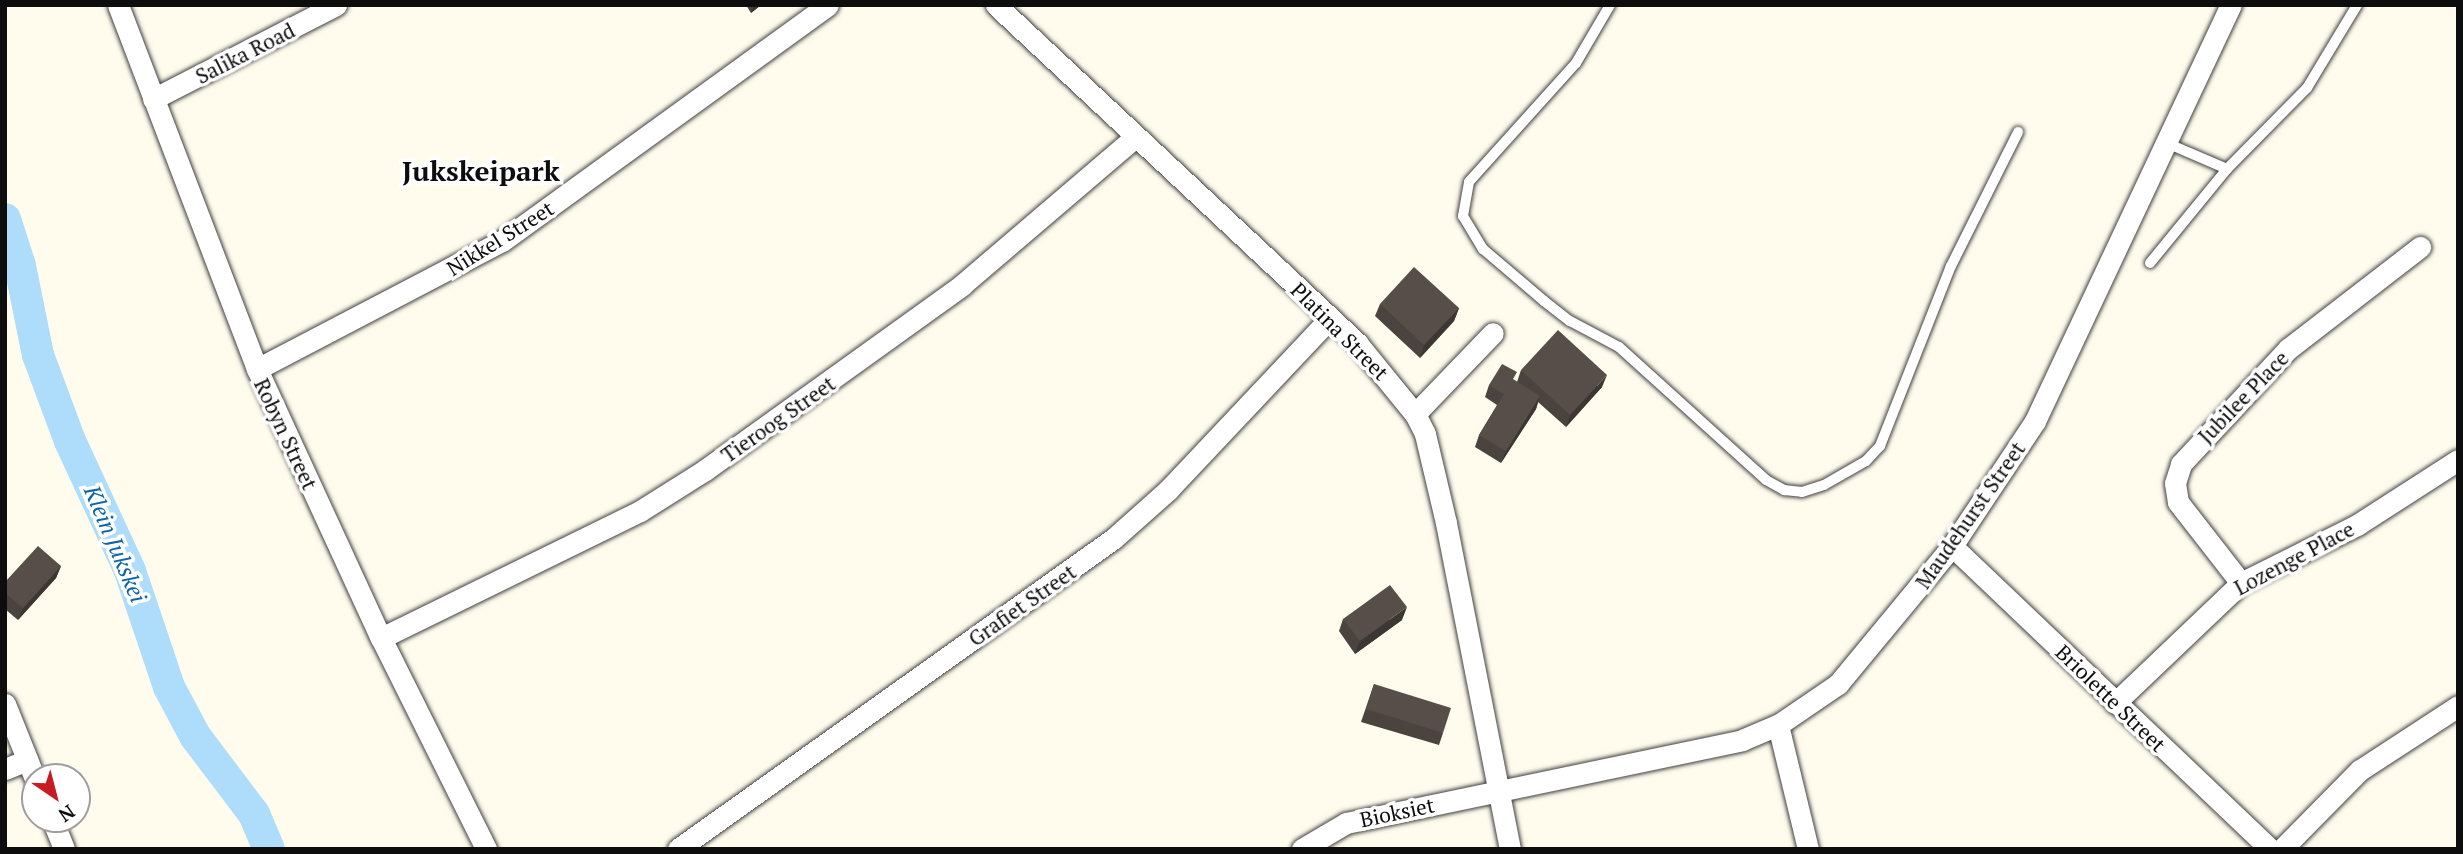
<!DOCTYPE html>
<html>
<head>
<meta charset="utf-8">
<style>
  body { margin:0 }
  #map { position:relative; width:2463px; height:854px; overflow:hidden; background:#fffced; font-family:"PT Serif",serif }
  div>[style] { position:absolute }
  .river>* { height:32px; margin:-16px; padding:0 16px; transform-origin:16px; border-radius:16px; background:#adddfb }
  .roads { filter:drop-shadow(0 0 2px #404040) drop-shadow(0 0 2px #404040) }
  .service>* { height:10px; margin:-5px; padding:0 5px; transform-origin:5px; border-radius:5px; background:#fff }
  .minor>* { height:21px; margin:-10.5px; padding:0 10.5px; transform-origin:10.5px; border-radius:10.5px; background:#fff }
  .wall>* { inset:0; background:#4b433f }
  .shaded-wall>* { inset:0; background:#3d3733 }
  .building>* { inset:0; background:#574e49 }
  span { translate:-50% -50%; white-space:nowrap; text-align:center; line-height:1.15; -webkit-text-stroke:7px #fff; paint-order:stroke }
  .street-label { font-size:21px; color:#0d0d0d }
  .water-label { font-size:23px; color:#0d64a8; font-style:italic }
  .district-label { font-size:28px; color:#0d0d0d; font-weight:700 }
  .frame { position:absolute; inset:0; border:7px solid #0d0d0d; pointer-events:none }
  .north { position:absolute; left:21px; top:763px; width:70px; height:70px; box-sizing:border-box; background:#fff; border:2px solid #9e9e9e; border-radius:50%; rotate:145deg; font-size:19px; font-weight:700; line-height:28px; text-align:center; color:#0d0d0d }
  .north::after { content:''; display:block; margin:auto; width:24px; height:32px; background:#c81b22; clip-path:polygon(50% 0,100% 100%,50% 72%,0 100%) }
</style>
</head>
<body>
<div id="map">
  <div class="river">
    <i style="left:5px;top:219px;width:49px;rotate:72.3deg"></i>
    <i style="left:20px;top:266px;width:91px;rotate:78.6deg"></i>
    <i style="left:38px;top:355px;width:92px;rotate:69.6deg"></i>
    <i style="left:70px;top:441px;width:143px;rotate:65.2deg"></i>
    <i style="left:130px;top:571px;width:122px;rotate:71.4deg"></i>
    <i style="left:169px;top:687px;width:55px;rotate:62deg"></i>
    <i style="left:195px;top:736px;width:98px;rotate:52.9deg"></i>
    <i style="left:254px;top:814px;width:38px;rotate:67deg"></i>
  </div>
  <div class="roads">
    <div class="service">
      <i style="left:1610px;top:5px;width:67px;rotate:120.4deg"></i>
      <i style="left:1576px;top:63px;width:160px;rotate:132deg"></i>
      <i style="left:1469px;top:182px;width:35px;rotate:100deg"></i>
      <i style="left:1463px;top:216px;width:39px;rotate:59deg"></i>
      <i style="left:1483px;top:249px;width:80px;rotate:40.4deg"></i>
      <i style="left:1544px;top:301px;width:33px;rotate:38deg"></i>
      <i style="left:1570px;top:321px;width:55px;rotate:28deg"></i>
      <i style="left:1619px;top:347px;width:198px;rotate:42.1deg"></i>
      <i style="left:1766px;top:480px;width:21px;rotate:29deg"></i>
      <i style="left:1784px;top:490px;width:18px;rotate:6deg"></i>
      <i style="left:1802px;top:492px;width:23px;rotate:-18deg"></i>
      <i style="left:1824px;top:485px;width:48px;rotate:-29.7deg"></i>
      <i style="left:1866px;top:461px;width:21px;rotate:-47deg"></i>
      <i style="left:1880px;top:446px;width:193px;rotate:-68.5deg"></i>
      <i style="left:1951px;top:266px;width:150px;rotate:-63.4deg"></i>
      <i style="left:2169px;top:144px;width:63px;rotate:23.3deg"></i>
      <i style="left:2150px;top:263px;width:122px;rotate:-50.7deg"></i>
      <i style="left:2227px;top:169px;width:114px;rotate:-45.4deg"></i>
      <i style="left:2307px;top:88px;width:97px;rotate:-58.9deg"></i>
    </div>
    <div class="minor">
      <i style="left:118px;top:5px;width:390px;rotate:69.1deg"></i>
      <i style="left:257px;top:369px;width:296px;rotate:65.3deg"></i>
      <i style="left:381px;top:638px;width:236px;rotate:63.5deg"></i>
      <i style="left:996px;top:5px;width:495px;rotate:43.1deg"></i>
      <i style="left:1357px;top:343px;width:92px;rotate:50.8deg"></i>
      <i style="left:1415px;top:414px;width:22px;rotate:63deg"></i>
      <i style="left:1425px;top:434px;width:91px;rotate:76.7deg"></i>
      <i style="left:1446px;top:523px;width:332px;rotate:78.9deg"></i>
      <i style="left:153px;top:99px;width:206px;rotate:-27.2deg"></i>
      <i style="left:257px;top:369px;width:276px;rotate:-27.6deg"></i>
      <i style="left:502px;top:241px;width:402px;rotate:-35.9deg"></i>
      <i style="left:1415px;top:414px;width:112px;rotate:-46.1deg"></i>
      <i style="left:1952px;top:546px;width:439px;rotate:43.6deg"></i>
      <i style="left:2241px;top:583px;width:103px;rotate:-127.9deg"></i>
      <i style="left:2178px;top:502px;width:19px;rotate:-99deg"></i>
      <i style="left:2175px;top:483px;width:20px;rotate:-72deg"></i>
      <i style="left:2181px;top:464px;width:157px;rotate:-47.1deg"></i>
      <i style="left:2288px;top:349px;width:167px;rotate:-37.7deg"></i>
      <i style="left:381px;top:638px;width:288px;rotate:-26.1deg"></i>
      <i style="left:640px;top:511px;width:77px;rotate:-32.2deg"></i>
      <i style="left:705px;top:470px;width:317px;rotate:-35.7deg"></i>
      <i style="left:962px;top:285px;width:228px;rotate:-40.5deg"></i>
      <i style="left:2115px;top:703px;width:174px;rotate:-43.6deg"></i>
      <i style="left:2241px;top:583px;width:130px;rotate:-26.6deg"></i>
      <i style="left:2357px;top:525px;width:120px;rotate:-32.8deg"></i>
      <i style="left:5px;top:704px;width:81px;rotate:68.2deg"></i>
      <i style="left:1778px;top:725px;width:128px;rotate:76.4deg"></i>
      <i style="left:5px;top:769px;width:24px;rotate:-22deg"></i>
      <i style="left:52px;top:819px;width:32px;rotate:68deg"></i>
      <i style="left:678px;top:849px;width:534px;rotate:-35.48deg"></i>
      <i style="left:1113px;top:539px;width:74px;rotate:-41.7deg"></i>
      <i style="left:1168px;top:490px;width:235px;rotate:-46.7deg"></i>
      <i style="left:1302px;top:849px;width:51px;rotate:-30.6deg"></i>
      <i style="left:1346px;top:823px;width:405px;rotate:-11.8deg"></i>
      <i style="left:1742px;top:740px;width:39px;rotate:-23deg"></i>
      <i style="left:1778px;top:725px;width:73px;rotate:-34.3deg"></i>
      <i style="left:1838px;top:684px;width:179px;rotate:-50.4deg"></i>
      <i style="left:1952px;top:546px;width:150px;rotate:-56.4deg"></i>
      <i style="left:2035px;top:421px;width:460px;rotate:-64.8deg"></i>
      <i style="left:2282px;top:849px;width:111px;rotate:-45.4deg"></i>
      <i style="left:2360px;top:770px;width:117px;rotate:-33.1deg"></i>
    </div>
  </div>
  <div class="wall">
    <i style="clip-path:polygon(746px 5px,761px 5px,751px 13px)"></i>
    <i style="clip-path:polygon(1380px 304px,1459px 308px,1454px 321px,1420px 358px,1375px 316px)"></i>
    <i style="clip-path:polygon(1521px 370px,1602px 387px,1566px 427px,1538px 402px,1536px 409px,1501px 463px,1475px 447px,1479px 435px,1497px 405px,1485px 397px,1489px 385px,1517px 382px)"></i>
    <i style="clip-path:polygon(61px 566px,56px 578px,18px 620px,5px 609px,5px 582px)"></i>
    <i style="clip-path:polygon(1343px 619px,1402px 620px,1355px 654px,1339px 631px)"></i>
    <i style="clip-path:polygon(1374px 684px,1443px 733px,1439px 745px,1361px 722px)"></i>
  </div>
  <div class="shaded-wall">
    <i style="clip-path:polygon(754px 5px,761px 5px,751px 13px)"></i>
    <i style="clip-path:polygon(1459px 308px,1454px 321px,1420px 358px,1424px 345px)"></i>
    <i style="clip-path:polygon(1607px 375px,1602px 387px,1566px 427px,1570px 415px)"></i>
    <i style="clip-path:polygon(1540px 396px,1536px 409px,1501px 463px,1506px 451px)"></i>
    <i style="clip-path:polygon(61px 566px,56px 578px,18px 620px,23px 608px)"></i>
    <i style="clip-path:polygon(1407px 607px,1402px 620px,1355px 654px,1360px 641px)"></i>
  </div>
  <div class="building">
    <i style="clip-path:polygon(1414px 267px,1459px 308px,1424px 345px,1380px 304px)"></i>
    <i style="clip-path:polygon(1558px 330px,1607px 375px,1570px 415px,1521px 370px)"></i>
    <i style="clip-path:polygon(1502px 364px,1517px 372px,1513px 379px,1540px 396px,1506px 451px,1479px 435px,1504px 394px,1489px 385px)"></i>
    <i style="clip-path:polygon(38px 546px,61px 566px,23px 608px,5px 593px,5px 582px)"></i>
    <i style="clip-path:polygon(1390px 585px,1407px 607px,1360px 641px,1343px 619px)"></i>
    <i style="clip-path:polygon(1374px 684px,1451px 708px,1443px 733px,1366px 709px)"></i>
  </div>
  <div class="street-label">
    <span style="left:245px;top:53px;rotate:-27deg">Salika Road</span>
    <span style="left:500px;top:238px;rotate:-32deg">Nikkel Street</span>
    <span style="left:1340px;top:331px;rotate:45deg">Platina Street</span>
    <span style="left:2243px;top:397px;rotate:-46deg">Jubilee Place</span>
    <span style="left:778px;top:419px;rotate:-35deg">Tieroog Street</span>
    <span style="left:286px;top:434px;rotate:65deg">Robyn Street</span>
    <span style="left:1970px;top:515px;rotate:-55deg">Maudehurst Street</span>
    <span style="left:2294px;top:558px;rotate:-28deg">Lozenge Place</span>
    <span style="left:1022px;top:605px;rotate:-35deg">Grafiet Street</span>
    <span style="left:2111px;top:698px;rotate:44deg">Briolette Street</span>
    <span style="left:1397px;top:812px;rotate:-12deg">Bioksiet</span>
  </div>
  <div class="water-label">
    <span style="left:115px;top:544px;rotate:67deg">Klein Jukskei</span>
  </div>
  <div class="district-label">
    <span style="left:481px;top:171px">Jukskeipark</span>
  </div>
  <div class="frame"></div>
  <div class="north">N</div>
</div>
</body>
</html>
